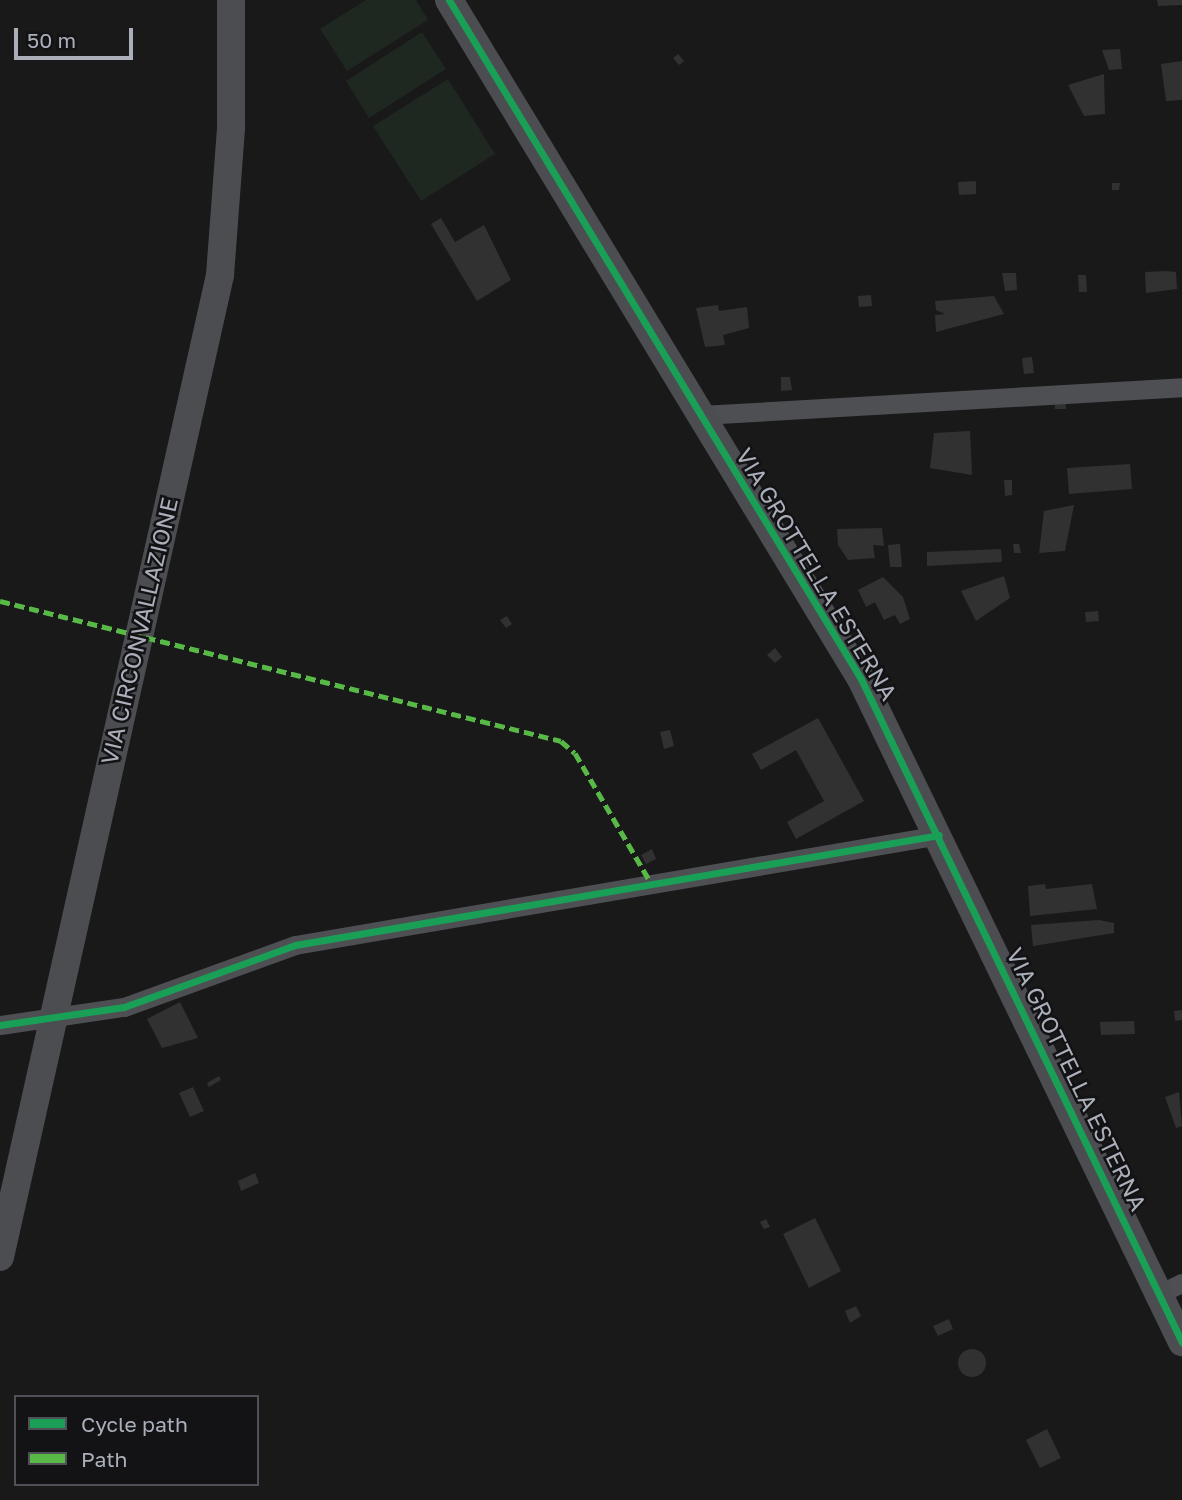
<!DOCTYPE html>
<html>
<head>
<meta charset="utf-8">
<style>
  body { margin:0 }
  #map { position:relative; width:1182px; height:1500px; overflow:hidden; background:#19191a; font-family:"Golos Text",sans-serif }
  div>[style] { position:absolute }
  .green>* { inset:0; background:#1f2721 }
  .building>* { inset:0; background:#313132 }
  .round { border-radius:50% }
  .street>* { height:19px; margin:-9.5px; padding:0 9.5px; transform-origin:9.5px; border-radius:9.5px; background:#4d4f53 }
  .secondary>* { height:28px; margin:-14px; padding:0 14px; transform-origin:14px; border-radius:14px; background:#4c4d51 }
  .quiet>* { height:5px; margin-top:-2.5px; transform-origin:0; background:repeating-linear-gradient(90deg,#58b947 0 10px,transparent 0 15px) }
  .cycleway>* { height:7px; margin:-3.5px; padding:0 3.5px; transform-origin:3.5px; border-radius:3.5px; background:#1a9f57 }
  span { translate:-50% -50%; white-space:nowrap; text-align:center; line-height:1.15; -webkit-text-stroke:5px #131316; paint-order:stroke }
  .street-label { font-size:23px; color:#abafba }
  .legend { position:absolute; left:14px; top:1395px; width:245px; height:91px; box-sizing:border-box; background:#131316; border:2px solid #505158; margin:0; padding:9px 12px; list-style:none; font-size:21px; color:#abafba }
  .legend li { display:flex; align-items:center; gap:14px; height:35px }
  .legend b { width:35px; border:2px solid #505158 }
  .scale { position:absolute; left:14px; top:28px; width:119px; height:32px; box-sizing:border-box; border:4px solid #abafba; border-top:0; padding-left:9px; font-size:21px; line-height:24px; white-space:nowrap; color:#abafba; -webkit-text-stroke:5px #131316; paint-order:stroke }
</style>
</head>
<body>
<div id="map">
  <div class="green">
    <i style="clip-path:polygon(366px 0,416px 0,428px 20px,347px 71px,320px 29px)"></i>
    <i style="clip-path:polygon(422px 32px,446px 69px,369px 118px,346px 81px)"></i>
    <i style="clip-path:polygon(448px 79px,495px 154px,421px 201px,373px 126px)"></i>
  </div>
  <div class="building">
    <i style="clip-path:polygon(1157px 0,1182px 0,1182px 5px,1158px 6px)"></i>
    <i style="clip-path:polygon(1120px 49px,1122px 69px,1109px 70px,1102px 50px)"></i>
    <i style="clip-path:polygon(678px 54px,684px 61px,679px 65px,673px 58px)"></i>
    <i style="clip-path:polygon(1182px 61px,1182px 100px,1166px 101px,1161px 64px)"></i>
    <i style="clip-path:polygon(1104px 74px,1105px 114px,1084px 116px,1068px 85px)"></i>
    <i style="clip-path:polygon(976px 181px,976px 194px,959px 195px,958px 182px)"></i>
    <i style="clip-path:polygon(1112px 183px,1120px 183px,1119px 190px,1112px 190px)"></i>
    <i style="clip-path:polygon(441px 218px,455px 242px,484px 225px,511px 280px,477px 301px,431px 224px)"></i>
    <i style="clip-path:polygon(1166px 271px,1176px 272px,1177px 289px,1146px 293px,1145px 272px)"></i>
    <i style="clip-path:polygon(1002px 273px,1016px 273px,1017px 290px,1005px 291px)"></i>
    <i style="clip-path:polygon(1078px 275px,1086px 275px,1087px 292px,1079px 292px)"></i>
    <i style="clip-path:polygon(871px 295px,872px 306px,859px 307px,858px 296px)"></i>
    <i style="clip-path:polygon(994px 296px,1004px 314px,936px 332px,935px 315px,945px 314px,936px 310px,935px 301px)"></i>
    <i style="clip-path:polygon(718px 305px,719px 311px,747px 307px,749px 328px,723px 335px,725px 345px,705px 347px,696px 308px)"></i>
    <i style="clip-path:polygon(1032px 357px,1034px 373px,1024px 374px,1022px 358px)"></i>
    <i style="clip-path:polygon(781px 377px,790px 377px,792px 390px,781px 391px)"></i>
    <i style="clip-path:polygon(1065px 397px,1066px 409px,1055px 409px,1054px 398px)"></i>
    <i style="clip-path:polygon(970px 431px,972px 475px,930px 468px,934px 433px)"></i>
    <i style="clip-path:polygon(1130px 464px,1132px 489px,1069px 494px,1067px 468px)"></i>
    <i style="clip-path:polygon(1004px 480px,1012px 480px,1012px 495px,1005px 496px)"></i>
    <i style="clip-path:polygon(1074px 505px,1065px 551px,1039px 553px,1044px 511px)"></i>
    <i style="clip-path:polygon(882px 528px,884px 546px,873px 545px,875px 558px,848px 560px,838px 545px,837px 529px)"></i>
    <i style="clip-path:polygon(900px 544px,902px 567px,890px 567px,888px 545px)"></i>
    <i style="clip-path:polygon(1013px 544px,1019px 544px,1021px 553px,1014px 553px)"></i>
    <i style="clip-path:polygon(1001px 549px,1002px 562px,927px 566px,927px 552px)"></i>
    <i style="clip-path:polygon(1004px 576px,1010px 598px,976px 621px,961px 591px)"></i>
    <i style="clip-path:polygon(883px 577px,903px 597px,910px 619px,900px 624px,895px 615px,884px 620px,875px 602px,866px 607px,858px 590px)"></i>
    <i style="clip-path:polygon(1098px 611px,1099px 621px,1086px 622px,1085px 612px)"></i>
    <i style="clip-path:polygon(507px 616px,512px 624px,506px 628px,500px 620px)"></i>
    <i style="clip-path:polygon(775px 648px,782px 657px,775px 663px,767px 655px)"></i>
    <i style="clip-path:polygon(818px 718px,864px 801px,796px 839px,787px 822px,824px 801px,796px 750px,761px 770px,752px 754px)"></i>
    <i style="clip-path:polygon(670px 730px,674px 746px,664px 749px,660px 732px)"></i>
    <i style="clip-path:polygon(652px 849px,656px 859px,646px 864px,641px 855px)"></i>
    <i style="clip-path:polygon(1045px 884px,1046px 889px,1092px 884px,1097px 909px,1030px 916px,1028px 886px)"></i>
    <i style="clip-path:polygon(1099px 920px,1114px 923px,1114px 933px,1033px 946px,1031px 925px)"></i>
    <i style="clip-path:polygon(180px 1002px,198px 1038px,162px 1048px,147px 1019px)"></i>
    <i style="clip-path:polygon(1182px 1010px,1182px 1020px,1175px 1021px,1174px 1011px)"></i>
    <i style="clip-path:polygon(1134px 1021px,1135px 1034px,1101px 1035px,1100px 1022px)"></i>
    <i style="clip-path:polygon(219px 1076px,221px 1080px,209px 1087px,207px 1083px)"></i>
    <i style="clip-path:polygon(193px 1087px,204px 1111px,190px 1117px,179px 1093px)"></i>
    <i style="clip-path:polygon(1179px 1092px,1182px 1126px,1176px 1128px,1165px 1097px)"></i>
    <i style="clip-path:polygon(255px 1173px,259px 1183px,241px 1191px,238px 1181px)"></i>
    <i style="clip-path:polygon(815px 1218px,841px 1271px,809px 1288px,783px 1234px)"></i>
    <i style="clip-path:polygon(766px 1219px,770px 1227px,764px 1229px,760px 1222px)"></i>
    <i style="clip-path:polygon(856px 1306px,861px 1316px,850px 1323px,845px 1311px)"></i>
    <i style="clip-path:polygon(949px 1319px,953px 1329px,938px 1336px,933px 1326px)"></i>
    <i class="round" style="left:958px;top:1349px;width:28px;height:28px"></i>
    <i style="clip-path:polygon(1047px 1429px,1061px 1458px,1040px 1468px,1026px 1440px)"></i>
  </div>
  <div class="street">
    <i style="left:701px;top:415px;width:482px;rotate:-3.3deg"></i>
    <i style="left:0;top:1025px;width:125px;rotate:-8.3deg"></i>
    <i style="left:124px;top:1007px;width:182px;rotate:-19.9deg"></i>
    <i style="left:295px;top:945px;width:653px;rotate:-9.69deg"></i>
    <i style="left:1159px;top:1294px;width:25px;rotate:-26deg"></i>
  </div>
  <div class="secondary">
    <i style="left:449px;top:0;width:794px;rotate:58.75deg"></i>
    <i style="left:861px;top:679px;width:737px;rotate:64.17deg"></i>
    <i style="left:0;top:1257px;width:1006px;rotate:-77.37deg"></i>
    <i style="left:220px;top:275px;width:148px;rotate:-85.7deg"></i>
    <i style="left:231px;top:127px;width:127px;rotate:-90deg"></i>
  </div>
  <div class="quiet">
    <i style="left:0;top:601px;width:578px;rotate:14.01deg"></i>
    <i style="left:561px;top:741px;width:18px;rotate:41deg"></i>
    <i style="left:575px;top:753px;width:151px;rotate:59.7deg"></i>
  </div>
  <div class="cycleway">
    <i style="left:449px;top:0;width:794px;rotate:58.75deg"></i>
    <i style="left:861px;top:679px;width:737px;rotate:64.17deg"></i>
    <i style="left:0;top:1025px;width:125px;rotate:-8.3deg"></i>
    <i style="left:124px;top:1007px;width:182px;rotate:-19.9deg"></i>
    <i style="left:295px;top:945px;width:653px;rotate:-9.69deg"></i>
  </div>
  <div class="street-label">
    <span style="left:817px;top:574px;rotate:59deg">VIA GROTTELLA ESTERNA</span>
    <span style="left:139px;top:631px;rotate:-77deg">VIA CIRCONVALLAZIONE</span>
    <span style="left:1077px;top:1079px;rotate:64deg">VIA GROTTELLA ESTERNA</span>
  </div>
  <ul class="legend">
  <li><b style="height:9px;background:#1a9f57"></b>Cycle path</li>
  <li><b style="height:9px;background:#58b947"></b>Path</li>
  </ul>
  <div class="scale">50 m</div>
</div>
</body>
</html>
